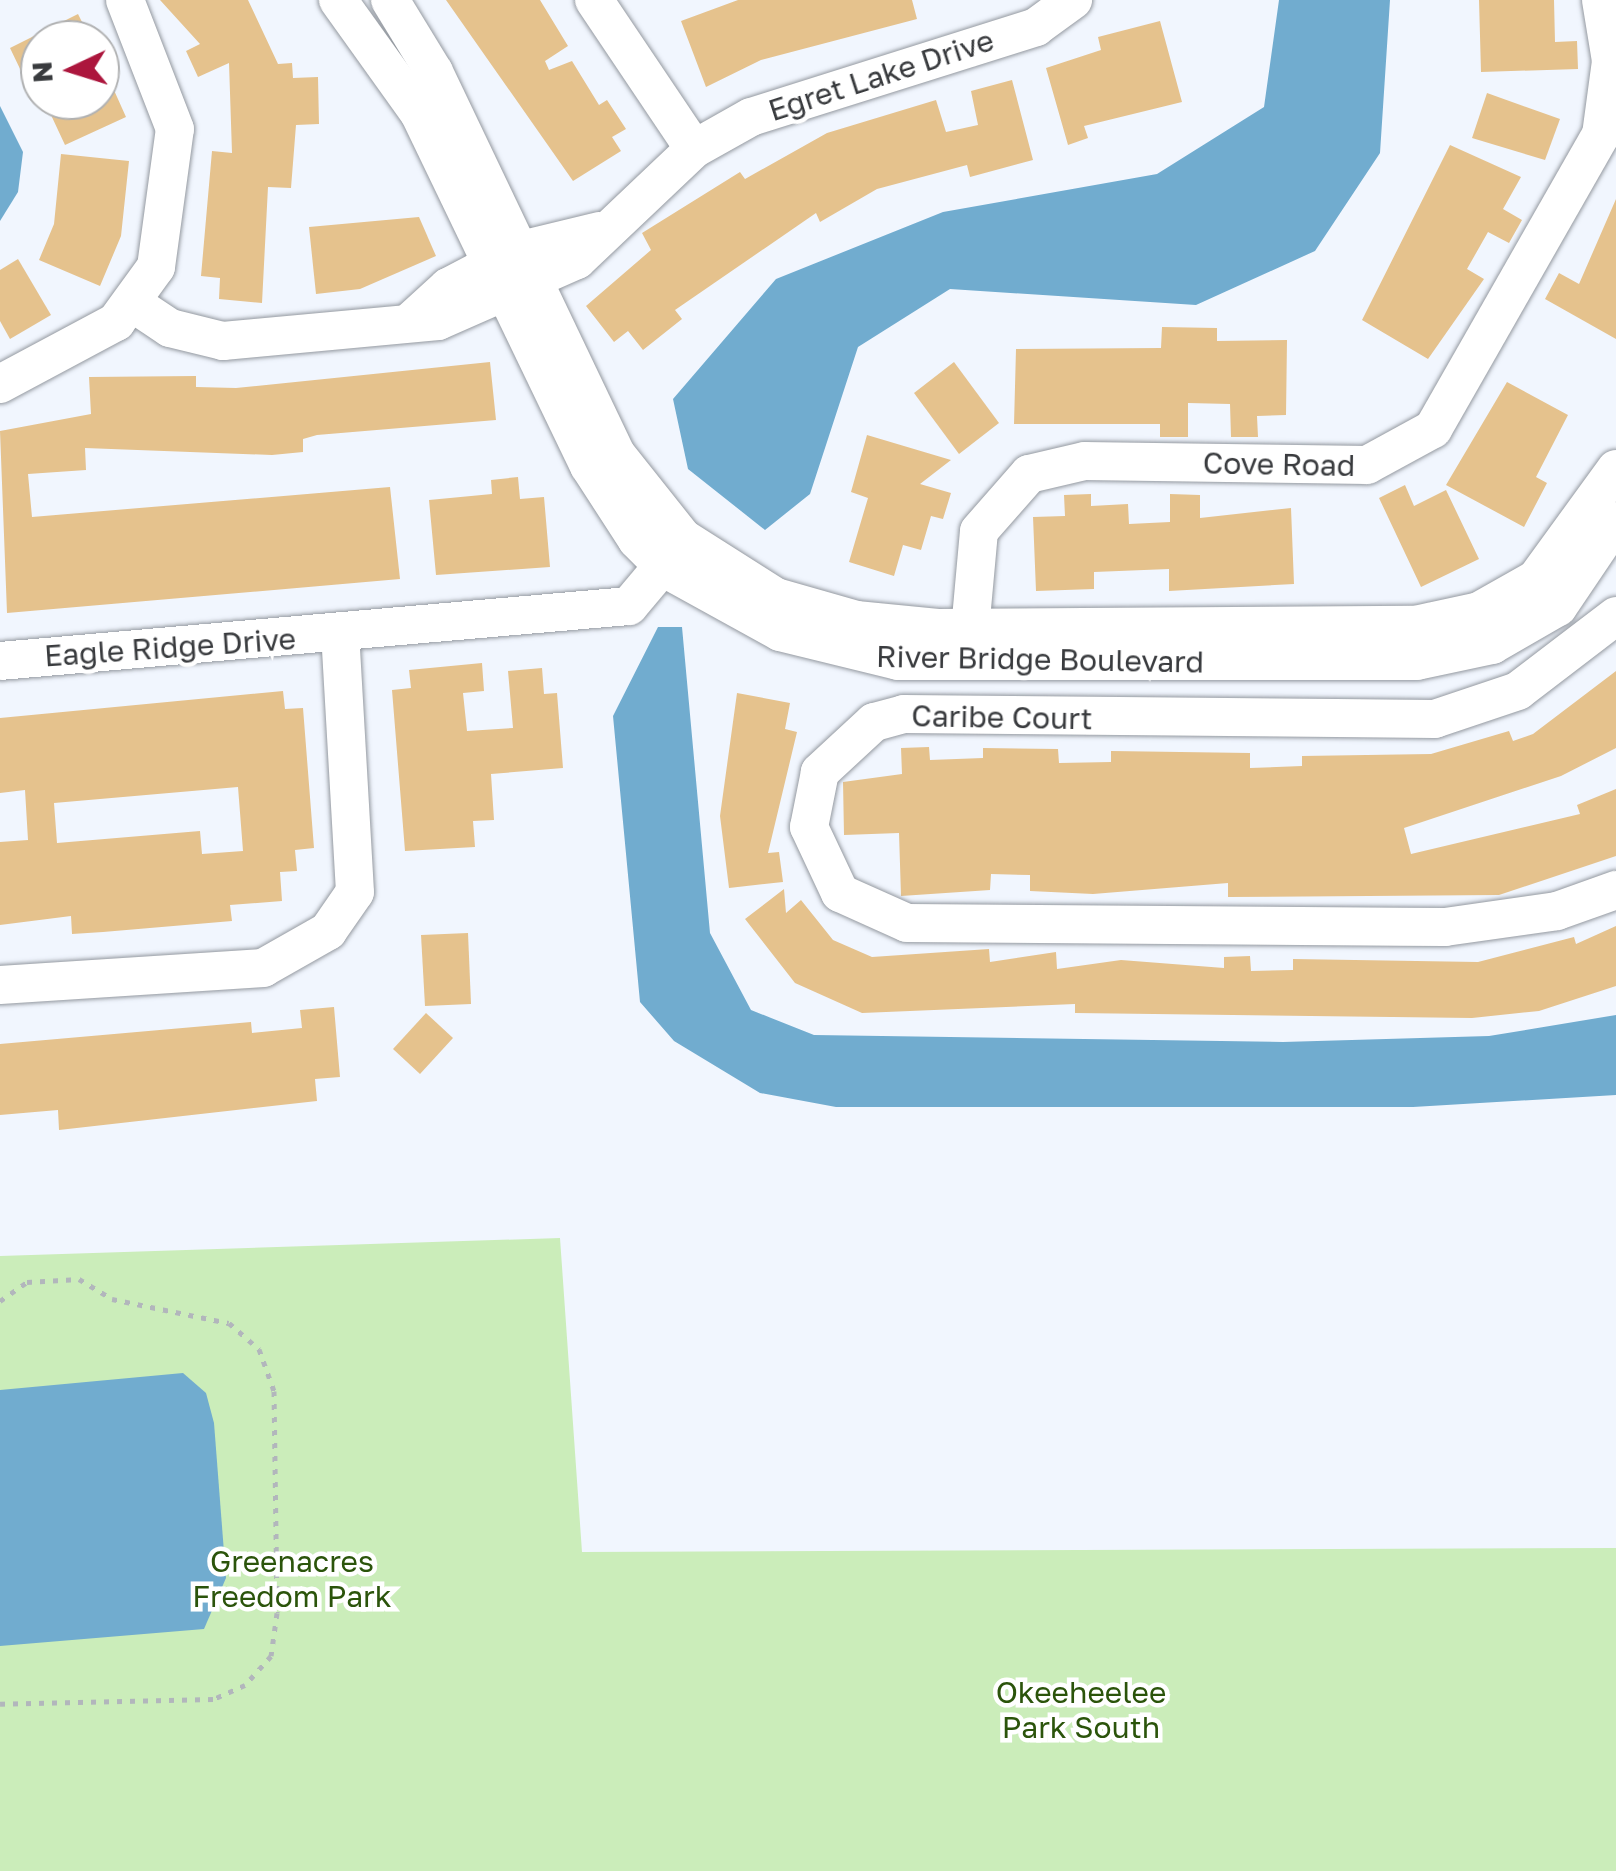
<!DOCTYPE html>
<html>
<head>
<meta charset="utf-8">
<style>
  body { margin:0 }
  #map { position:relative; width:1616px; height:1871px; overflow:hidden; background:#f1f6fe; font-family:"Golos Text",sans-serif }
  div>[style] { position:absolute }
  .green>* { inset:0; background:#cbedba }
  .water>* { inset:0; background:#71accf }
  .building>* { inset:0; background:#e5c28d }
  .path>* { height:5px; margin-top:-2.5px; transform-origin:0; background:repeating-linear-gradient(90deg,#b2b6bc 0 5px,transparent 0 13px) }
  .roads { filter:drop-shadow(0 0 2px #9499a0) drop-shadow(0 0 2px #9499a0) }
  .minor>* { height:38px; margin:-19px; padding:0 19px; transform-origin:19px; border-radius:19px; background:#fff }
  span { translate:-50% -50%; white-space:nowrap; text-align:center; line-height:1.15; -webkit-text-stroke:9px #fff; paint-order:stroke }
  .street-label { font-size:30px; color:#393b3e }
  .park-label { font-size:30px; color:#2b540b }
  .north { position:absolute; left:20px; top:20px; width:100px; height:100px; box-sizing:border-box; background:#fff; border:2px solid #b0b1b2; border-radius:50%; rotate:266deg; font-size:28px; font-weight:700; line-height:40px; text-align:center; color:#393b3e }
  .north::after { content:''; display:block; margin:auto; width:35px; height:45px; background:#ac163d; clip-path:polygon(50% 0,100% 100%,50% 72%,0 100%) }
</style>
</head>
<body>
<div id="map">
  <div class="green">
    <i style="clip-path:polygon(560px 1238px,582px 1552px,1616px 1548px,1616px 1871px,0 1871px,0 1256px)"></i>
  </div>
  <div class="water">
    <i style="clip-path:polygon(1279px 0,1390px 0,1380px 153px,1315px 251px,1196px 305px,950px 289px,858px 347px,810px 494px,765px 530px,688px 469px,673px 399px,776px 279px,943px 212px,1157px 174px,1264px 107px)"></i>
    <i style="clip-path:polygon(0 106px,23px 152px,18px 192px,0 221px)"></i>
    <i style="clip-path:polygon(658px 627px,682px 627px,710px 933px,751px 1010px,814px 1035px,1283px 1042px,1489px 1036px,1616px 1015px,1616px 1095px,1413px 1107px,836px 1107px,760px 1093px,674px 1041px,640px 1002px,613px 716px)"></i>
    <i style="clip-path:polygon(183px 1373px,206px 1393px,214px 1423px,226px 1578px,204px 1629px,0 1646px,0 1390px)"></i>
  </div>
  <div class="building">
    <i style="clip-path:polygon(160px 0,248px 0,278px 64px,292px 63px,293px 78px,318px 77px,319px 124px,296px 125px,291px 188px,268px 187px,262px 303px,219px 299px,220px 278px,201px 276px,212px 151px,232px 153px,229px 63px,198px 77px,186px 51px,200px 44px)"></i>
    <i style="clip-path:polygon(446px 0,540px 0,568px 46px,545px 61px,549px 70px,572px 61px,599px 105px,607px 100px,626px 129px,612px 137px,621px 151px,573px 181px)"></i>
    <i style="clip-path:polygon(738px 0,912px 0,917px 19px,761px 60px,706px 87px,681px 21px)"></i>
    <i style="clip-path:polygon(1479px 0,1554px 0,1555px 42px,1577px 41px,1578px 69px,1481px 72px)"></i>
    <i style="clip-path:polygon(78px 14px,91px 40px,40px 40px,40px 63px,22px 73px,10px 48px)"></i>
    <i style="clip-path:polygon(1160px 21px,1182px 102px,1084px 126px,1088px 138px,1068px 145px,1046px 68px,1101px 50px,1098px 37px)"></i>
    <i style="clip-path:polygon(100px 59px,126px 117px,65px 145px,44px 100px,100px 100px)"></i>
    <i style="clip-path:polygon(1012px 80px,1033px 160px,970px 177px,967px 165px,877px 189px,820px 222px,816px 213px,675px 310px,682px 319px,643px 350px,628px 331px,614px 342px,586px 306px,651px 250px,642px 233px,740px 172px,745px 179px,827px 133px,936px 100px,946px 132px,978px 125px,971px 91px)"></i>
    <i style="clip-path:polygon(1487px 93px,1560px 119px,1545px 160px,1472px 138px)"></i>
    <i style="clip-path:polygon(1450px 145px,1521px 177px,1503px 209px,1522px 220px,1509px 243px,1488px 232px,1467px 269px,1484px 279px,1428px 359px,1362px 320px)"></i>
    <i style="clip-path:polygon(61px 154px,129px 161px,121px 236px,100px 286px,39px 260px,54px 224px)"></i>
    <i style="clip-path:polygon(1616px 199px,1616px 339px,1545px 299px,1559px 273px,1579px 284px)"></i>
    <i style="clip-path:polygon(419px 217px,436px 256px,360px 289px,316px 294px,309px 227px)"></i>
    <i style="clip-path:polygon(18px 259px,51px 315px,10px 339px,0 321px,0 270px)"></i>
    <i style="clip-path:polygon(1162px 327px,1217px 328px,1217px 341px,1287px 340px,1286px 415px,1257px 416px,1258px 437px,1231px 437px,1230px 404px,1188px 403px,1188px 437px,1160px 437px,1160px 424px,1014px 424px,1016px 349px,1161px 348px)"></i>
    <i style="clip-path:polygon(490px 362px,496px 420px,317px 435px,303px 439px,303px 452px,272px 455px,85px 448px,86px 470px,28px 474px,32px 517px,390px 487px,400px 579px,7px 613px,0 431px,91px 414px,89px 377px,196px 376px,196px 387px,236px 388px)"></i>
    <i style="clip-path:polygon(954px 362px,999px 423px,959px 454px,914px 393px)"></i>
    <i style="clip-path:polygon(1507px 382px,1568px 415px,1536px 477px,1547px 483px,1524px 527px,1446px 485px)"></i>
    <i style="clip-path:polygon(867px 435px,951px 460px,920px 484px,951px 493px,943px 519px,931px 516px,921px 550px,903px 545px,894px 576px,849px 562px,868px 498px,851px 492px)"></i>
    <i style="clip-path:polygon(518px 477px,520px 499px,544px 497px,550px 567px,436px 575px,429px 500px,492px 494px,491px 480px)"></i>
    <i style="clip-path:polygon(1405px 485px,1414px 506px,1446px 490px,1479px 559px,1421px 587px,1379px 498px)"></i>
    <i style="clip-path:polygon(1091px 494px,1091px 506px,1128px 504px,1129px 524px,1170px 522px,1170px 494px,1200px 495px,1200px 518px,1291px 508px,1294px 584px,1169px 591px,1169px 569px,1094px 572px,1094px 589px,1036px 591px,1033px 517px,1065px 516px,1064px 495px)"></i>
    <i style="clip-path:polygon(482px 663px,484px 691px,463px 693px,467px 731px,513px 728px,508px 671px,542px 668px,544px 694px,557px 693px,563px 768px,491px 774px,494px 820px,473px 821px,475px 847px,405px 851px,392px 690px,411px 688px,409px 670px)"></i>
    <i style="clip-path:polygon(1616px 671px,1616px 748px,1561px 776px,1404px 828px,1411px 854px,1580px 814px,1577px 805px,1616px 789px,1616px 856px,1499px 895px,1228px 897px,1228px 883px,1093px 894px,1030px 891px,1030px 875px,991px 874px,990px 890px,901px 896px,899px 833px,844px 835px,843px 782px,902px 774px,901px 748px,929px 747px,930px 760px,983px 758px,983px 748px,1058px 749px,1059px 763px,1111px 762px,1111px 751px,1250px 753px,1250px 768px,1302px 766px,1302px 756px,1431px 754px,1509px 731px,1513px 741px,1533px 734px)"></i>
    <i style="clip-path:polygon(evenodd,283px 691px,285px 709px,303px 708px,314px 848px,295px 850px,297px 871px,280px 872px,282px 901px,230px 905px,232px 921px,103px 932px,72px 934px,71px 916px,0 925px,0 842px,28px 840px,25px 790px,0 793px,0 718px,283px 691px,238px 787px,243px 851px,202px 854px,200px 831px,57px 843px,54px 803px,238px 787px)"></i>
    <i style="clip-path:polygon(737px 693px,790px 703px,785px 729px,797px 732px,768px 853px,779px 852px,783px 882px,729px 888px,720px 816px)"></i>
    <i style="clip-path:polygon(784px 889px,786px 913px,801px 900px,833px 940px,872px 957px,989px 949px,990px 962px,1056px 952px,1057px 969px,1121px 960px,1224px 968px,1224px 957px,1250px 956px,1251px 971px,1293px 970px,1293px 959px,1478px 962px,1574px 937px,1576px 944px,1616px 926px,1616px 986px,1539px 1011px,1472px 1018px,1075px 1013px,1075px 1004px,862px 1013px,795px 983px,745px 919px)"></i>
    <i style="clip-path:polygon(468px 933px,471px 1004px,425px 1006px,421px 935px)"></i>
    <i style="clip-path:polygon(334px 1007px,340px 1077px,315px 1079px,317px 1101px,59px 1130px,58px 1110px,0 1115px,0 1044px,251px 1022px,252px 1033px,302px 1028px,300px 1010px)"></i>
    <i style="clip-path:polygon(426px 1013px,453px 1038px,420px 1074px,393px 1049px)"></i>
  </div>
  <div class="path">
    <i style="left:0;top:1301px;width:33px;rotate:-35deg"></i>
    <i style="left:27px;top:1282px;width:52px;rotate:-3.3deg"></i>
    <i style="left:79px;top:1279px;width:39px;rotate:31deg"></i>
    <i style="left:112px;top:1299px;width:119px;rotate:11.6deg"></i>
    <i style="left:229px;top:1323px;width:40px;rotate:41deg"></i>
    <i style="left:259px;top:1349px;width:45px;rotate:70.3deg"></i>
    <i style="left:274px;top:1391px;width:222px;rotate:89.2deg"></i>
    <i style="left:277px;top:1613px;width:43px;rotate:97.9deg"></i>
    <i style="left:271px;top:1656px;width:39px;rotate:132deg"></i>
    <i style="left:245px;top:1685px;width:35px;rotate:156deg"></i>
    <i style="left:213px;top:1699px;width:213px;rotate:178.7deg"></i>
  </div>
  <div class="roads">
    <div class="minor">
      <i style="left:338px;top:0;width:139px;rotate:54.4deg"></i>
      <i style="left:419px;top:113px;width:392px;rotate:64.3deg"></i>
      <i style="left:589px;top:466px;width:88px;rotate:57deg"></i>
      <i style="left:637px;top:540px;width:41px;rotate:45deg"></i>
      <i style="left:666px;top:569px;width:130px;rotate:28.9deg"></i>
      <i style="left:780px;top:632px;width:122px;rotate:13.8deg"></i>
      <i style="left:898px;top:661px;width:519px"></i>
      <i style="left:1417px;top:661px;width:77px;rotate:-12deg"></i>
      <i style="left:1492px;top:645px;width:76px;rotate:-29.9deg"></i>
      <i style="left:1558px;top:607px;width:104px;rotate:-56deg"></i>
      <i style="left:390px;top:0;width:84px;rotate:58.6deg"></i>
      <i style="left:434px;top:72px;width:424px;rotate:64.5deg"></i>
      <i style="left:617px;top:455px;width:106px;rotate:51.5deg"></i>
      <i style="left:683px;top:538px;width:110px;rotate:32.4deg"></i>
      <i style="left:776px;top:597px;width:83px;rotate:16deg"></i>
      <i style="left:856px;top:620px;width:82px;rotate:5.6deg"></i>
      <i style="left:938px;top:628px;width:477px;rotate:-0.4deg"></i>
      <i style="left:1415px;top:625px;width:66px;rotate:-12.3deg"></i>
      <i style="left:1479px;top:611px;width:65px;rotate:-29.3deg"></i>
      <i style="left:1536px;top:579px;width:136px;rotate:-54deg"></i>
      <i style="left:594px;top:0;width:179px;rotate:56.1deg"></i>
      <i style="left:134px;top:304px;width:43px;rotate:33.7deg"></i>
      <i style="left:170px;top:328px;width:55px;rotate:13.8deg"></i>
      <i style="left:223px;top:341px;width:216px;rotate:-5.3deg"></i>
      <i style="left:438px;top:321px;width:152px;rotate:-23.7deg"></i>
      <i style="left:577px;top:260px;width:161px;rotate:-43.5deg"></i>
      <i style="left:694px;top:149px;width:65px;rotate:-29.3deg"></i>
      <i style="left:751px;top:117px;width:299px;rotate:-17.5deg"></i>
      <i style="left:1036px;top:27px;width:46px;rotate:-36.1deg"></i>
      <i style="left:412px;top:320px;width:49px;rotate:-42.5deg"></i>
      <i style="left:448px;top:287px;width:78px;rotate:-27.6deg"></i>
      <i style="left:517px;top:251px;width:84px;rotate:-13.7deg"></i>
      <i style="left:0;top:384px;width:132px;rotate:-28.1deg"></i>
      <i style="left:116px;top:322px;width:68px;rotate:-54deg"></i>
      <i style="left:156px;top:267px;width:139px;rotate:-82.2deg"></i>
      <i style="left:175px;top:129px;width:138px;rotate:-111.2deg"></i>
      <i style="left:1616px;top:616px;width:123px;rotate:142.6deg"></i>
      <i style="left:1518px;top:691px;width:88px;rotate:161.4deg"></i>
      <i style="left:1435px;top:719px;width:531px;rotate:-179.46deg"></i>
      <i style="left:904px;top:714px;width:31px;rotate:165deg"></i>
      <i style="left:874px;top:722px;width:74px;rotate:137.2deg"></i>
      <i style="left:820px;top:772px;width:56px;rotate:101.3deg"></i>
      <i style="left:809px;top:827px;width:73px;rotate:64.8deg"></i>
      <i style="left:840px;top:893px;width:73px;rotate:24.1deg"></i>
      <i style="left:907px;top:923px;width:538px;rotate:0.43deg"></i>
      <i style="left:1445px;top:927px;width:113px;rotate:-8.1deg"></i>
      <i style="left:1557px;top:911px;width:63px;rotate:-19.6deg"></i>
      <i style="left:968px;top:652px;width:121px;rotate:-84.8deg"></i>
      <i style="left:979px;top:531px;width:76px;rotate:-48.7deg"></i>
      <i style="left:1029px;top:474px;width:57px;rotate:-13.1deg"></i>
      <i style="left:1085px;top:461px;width:282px;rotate:0.8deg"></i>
      <i style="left:1367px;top:465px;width:75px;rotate:-28.6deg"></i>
      <i style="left:1433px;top:429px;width:339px;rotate:-60.3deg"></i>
      <i style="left:1601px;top:135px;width:75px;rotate:-82.3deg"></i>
      <i style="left:1611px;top:61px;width:62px;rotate:-99.3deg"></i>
      <i style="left:0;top:661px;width:631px;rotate:-5deg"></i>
      <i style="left:629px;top:606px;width:75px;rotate:-49.9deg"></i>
      <i style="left:0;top:985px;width:264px;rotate:-3.7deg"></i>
      <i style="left:263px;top:968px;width:75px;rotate:-29.6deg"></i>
      <i style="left:328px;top:931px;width:47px;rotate:-55.3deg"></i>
      <i style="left:355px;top:892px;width:258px;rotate:-93.3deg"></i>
    </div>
  </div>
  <div class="street-label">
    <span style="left:881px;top:75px;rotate:-18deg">Egret Lake Drive</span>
    <span style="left:1279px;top:464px;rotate:1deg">Cove Road</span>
    <span style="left:170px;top:647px;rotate:-4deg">Eagle Ridge Drive</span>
    <span style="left:1040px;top:659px;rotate:1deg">River Bridge Boulevard</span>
    <span style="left:1002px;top:717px;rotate:1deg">Caribe Court</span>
  </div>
  <div class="park-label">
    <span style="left:292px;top:1578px">Greenacres<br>Freedom Park</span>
    <span style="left:1081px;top:1709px">Okeeheelee<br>Park South</span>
  </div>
  <div class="north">N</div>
</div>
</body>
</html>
